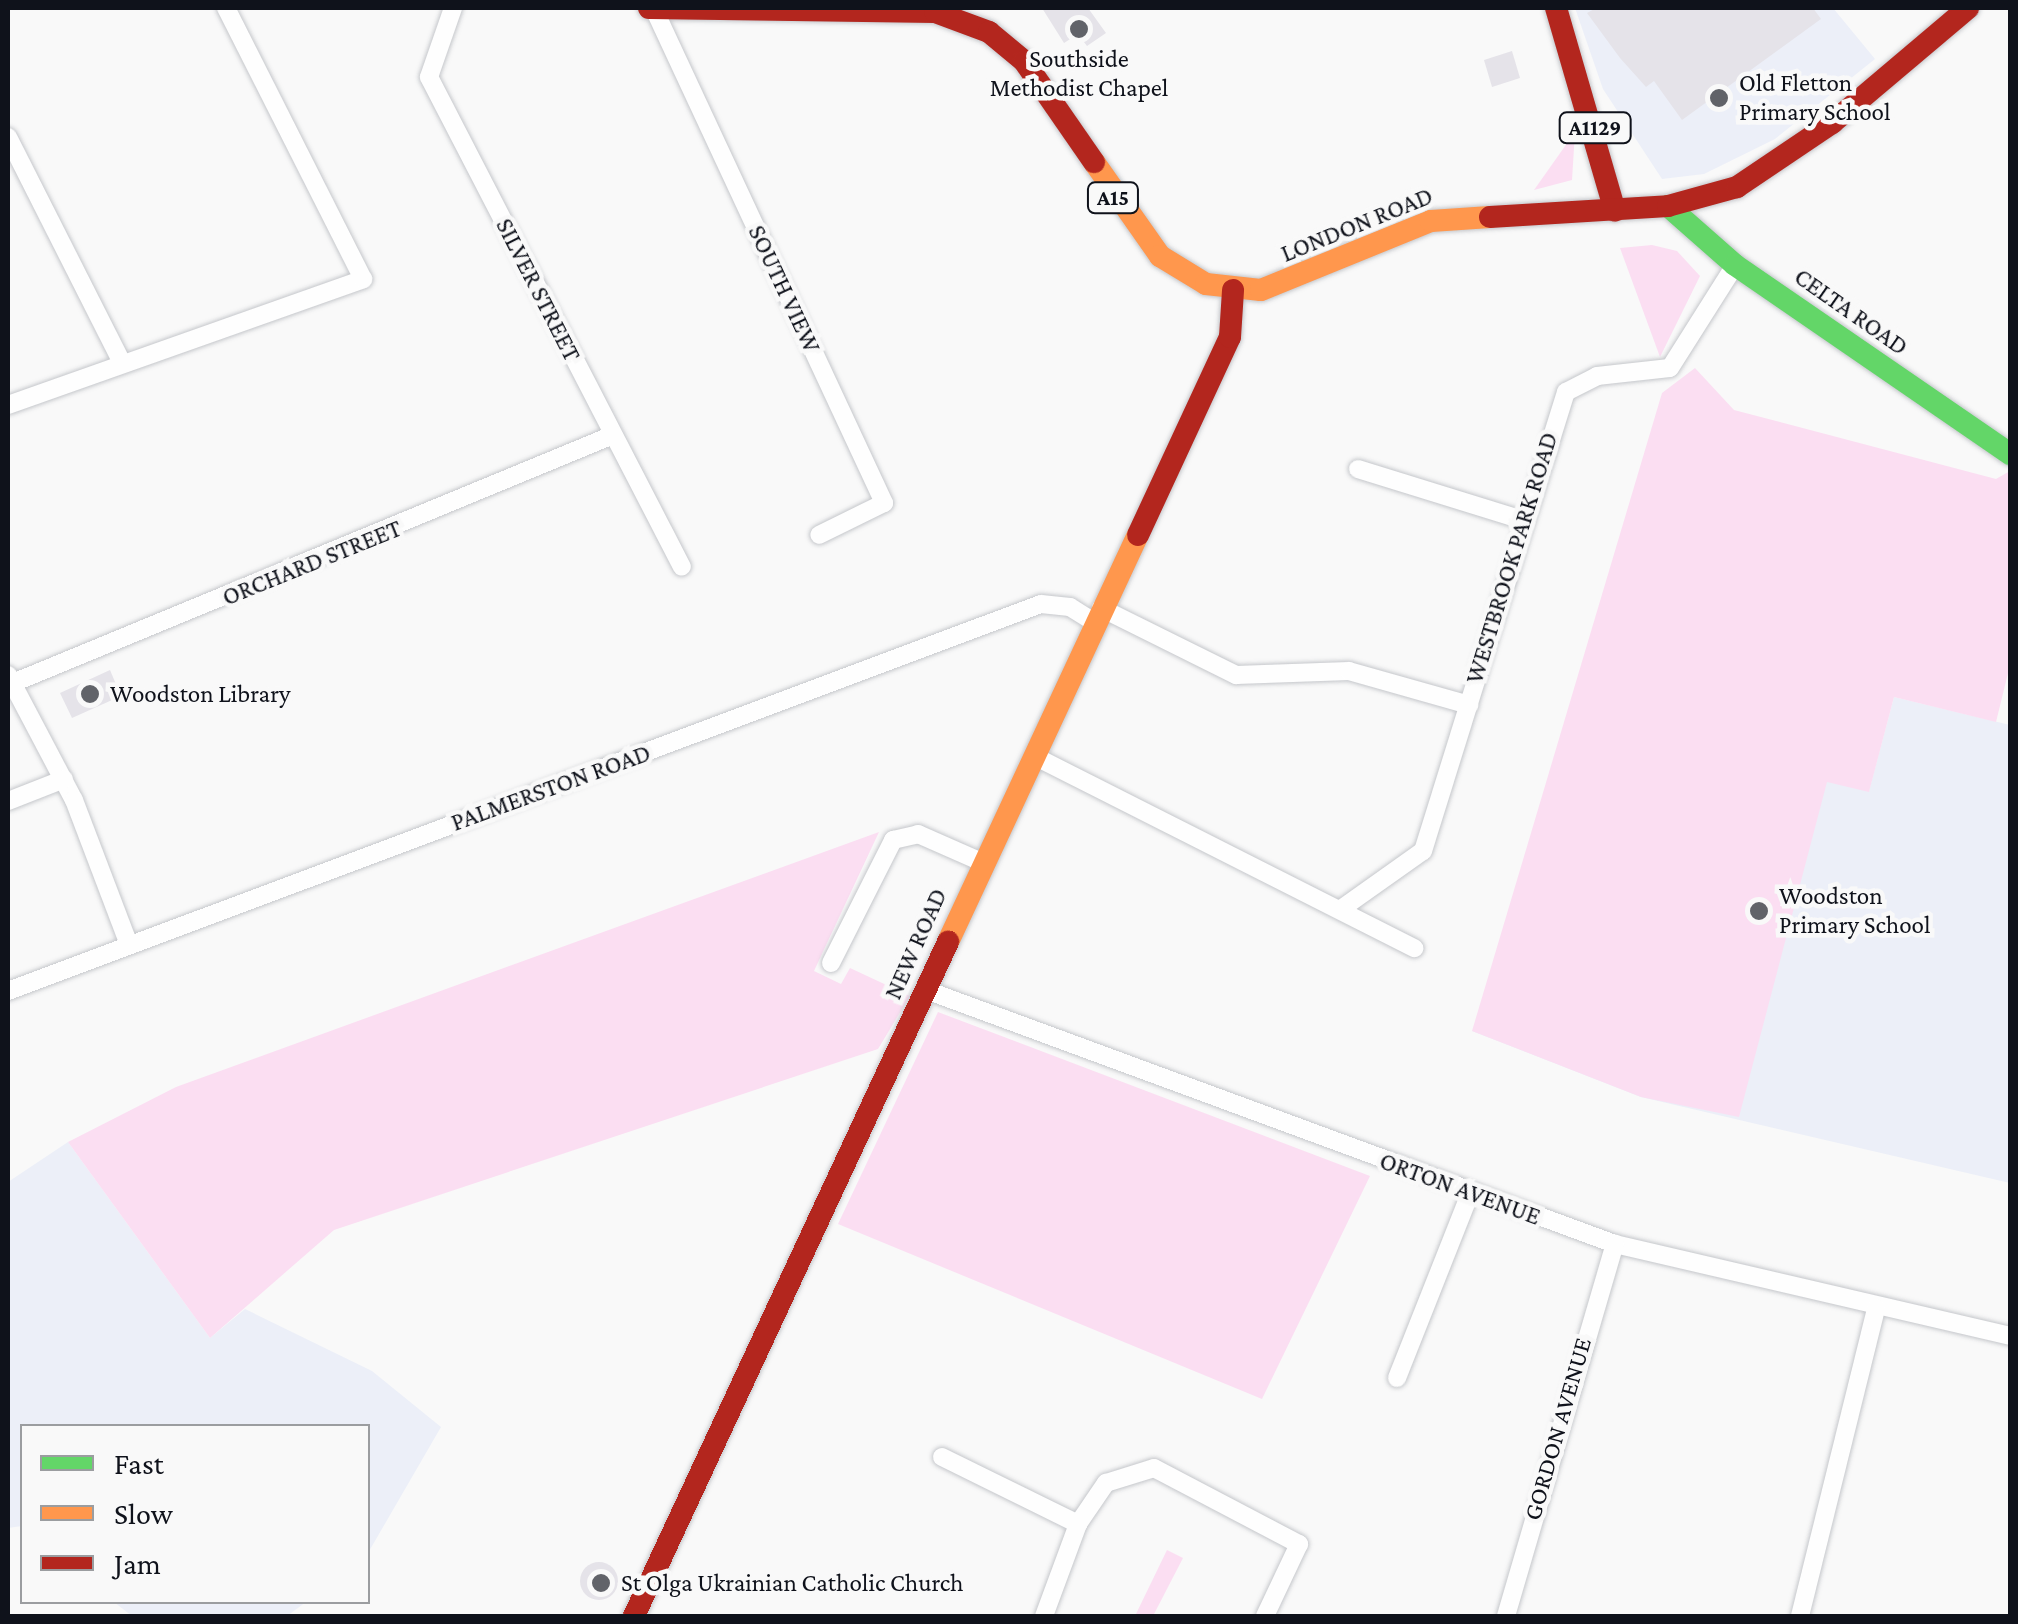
<!DOCTYPE html>
<html>
<head>
<meta charset="utf-8">
<style>
  body { margin:0 }
  #map { position:relative; width:2018px; height:1624px; overflow:hidden; background:#f9f9f9; font-family:"Crimson Pro",serif }
  div>[style] { position:absolute }
  .built>* { inset:0; background:#eceff8 }
  .green>* { inset:0; background:#fbdef2 }
  .building>* { inset:0; background:#e5e3e9 }
  .round { border-radius:50% }
  .roads { filter:drop-shadow(0 0 2px #c5c7cb) drop-shadow(0 0 2px #c5c7cb) }
  .street>* { height:18px; margin:-9px; padding:0 9px; transform-origin:9px; border-radius:9px; background:#fefefe }
  .fast>* { height:22px; margin:-11px; padding:0 11px; transform-origin:11px; border-radius:11px; background:#63d668 }
  .slow>* { height:22px; margin:-11px; padding:0 11px; transform-origin:11px; border-radius:11px; background:#ff974d }
  .jam>* { height:22px; margin:-11px; padding:0 11px; transform-origin:11px; border-radius:11px; background:#b3261e }
  .dots>* { width:28px; height:28px; translate:-50% -50%; box-sizing:border-box; border:5px solid #f9f9f9; border-radius:50% }
  span { translate:-50% -50%; white-space:nowrap; text-align:center; line-height:1.15; -webkit-text-stroke:9px #f9f9f9; paint-order:stroke }
  .shield-label span { padding:2px 8px; background:#f9f9f9; border:2px solid; border-radius:8px; -webkit-text-stroke-width:0 }
  .shield-label { font-size:22px; color:#0f121b; font-weight:700 }
  .poi-label { font-size:25px; color:#0f121b }
  .left { translate:0 -50%; text-align:left }
  .street-label { font-size:25px; color:#0f121b }
  .frame { position:absolute; inset:0; border:10px solid #0f121b; pointer-events:none }
  .legend { position:absolute; left:20px; top:1424px; width:350px; height:180px; box-sizing:border-box; background:#f9f9f9; border:2px solid #9b9da0; margin:0; padding:12px 18px; list-style:none; font-size:30px; color:#0f121b }
  .legend li { display:flex; align-items:center; gap:20px; height:50px }
  .legend b { width:50px; border:2px solid #9b9da0 }
</style>
</head>
<body>
<div id="map">
  <div class="built">
    <i style="clip-path:polygon(1575px 8px,1833px 8px,1875px 59px,1775px 139px,1704px 174px,1662px 179px,1603px 89px)"></i>
    <i style="clip-path:polygon(1894px 697px,2010px 725px,2010px 1183px,1641px 1097px,1472px 1031px,1827px 781px,1869px 791px)"></i>
    <i style="clip-path:polygon(68px 1142px,210px 1338px,245px 1309px,372px 1371px,441px 1427px,368px 1553px,368px 1426px,22px 1426px,22px 1526px,8px 1528px,8px 1182px)"></i>
    <i style="clip-path:polygon(114px 1602px,306px 1602px,287px 1616px,132px 1616px)"></i>
  </div>
  <div class="green">
    <i style="clip-path:polygon(1575px 132px,1572px 180px,1534px 190px)"></i>
    <i style="clip-path:polygon(1652px 245px,1677px 251px,1700px 276px,1660px 357px,1620px 248px)"></i>
    <i style="clip-path:polygon(1695px 368px,1734px 410px,1996px 479px,2010px 471px,2010px 665px,1996px 722px,1894px 697px,1869px 792px,1827px 782px,1739px 1117px,1641px 1097px,1472px 1031px,1662px 393px)"></i>
    <i style="clip-path:polygon(879px 832px,814px 971px,841px 984px,850px 968px,910px 996px,878px 1049px,334px 1230px,210px 1338px,68px 1142px,176px 1087px)"></i>
    <i style="clip-path:polygon(938px 1012px,1370px 1176px,1262px 1399px,838px 1224px)"></i>
    <i style="clip-path:polygon(1167px 1550px,1183px 1558px,1153px 1616px,1135px 1616px)"></i>
  </div>
  <div class="building">
    <i style="clip-path:polygon(1042px 8px,1088px 8px,1106px 33px,1087px 46px,1078px 34px,1064px 43px)"></i>
    <i style="clip-path:polygon(1596px 8px,1813px 8px,1821px 19px,1682px 120px,1654px 81px,1646px 87px,1620px 58px,1587px 13px)"></i>
    <i style="clip-path:polygon(1512px 51px,1520px 78px,1492px 87px,1484px 60px)"></i>
    <i style="clip-path:polygon(110px 670px,121px 696px,72px 718px,60px 693px)"></i>
    <i class="round" style="left:580px;top:1562px;width:38px;height:38px"></i>
  </div>
  <div class="roads">
    <div class="street">
      <i style="left:453px;top:8px;width:73px;rotate:109.2deg"></i>
      <i style="left:429px;top:77px;width:551px;rotate:62.69deg"></i>
      <i style="left:654px;top:9px;width:545px;rotate:65.03deg"></i>
      <i style="left:884px;top:503px;width:72px;rotate:153.8deg"></i>
      <i style="left:8px;top:137px;width:253px;rotate:63.2deg"></i>
      <i style="left:8px;top:405px;width:377px;rotate:-19.5deg"></i>
      <i style="left:363px;top:279px;width:304px;rotate:-116.8deg"></i>
      <i style="left:1358px;top:469px;width:173px;rotate:17.2deg"></i>
      <i style="left:1101px;top:608px;width:151px;rotate:26.4deg"></i>
      <i style="left:1236px;top:675px;width:113px;rotate:-2deg"></i>
      <i style="left:1349px;top:671px;width:125px;rotate:15.8deg"></i>
      <i style="left:8px;top:675px;width:141px;rotate:62.2deg"></i>
      <i style="left:74px;top:800px;width:155px;rotate:69.2deg"></i>
      <i style="left:8px;top:685px;width:655px;rotate:-22.45deg"></i>
      <i style="left:1036px;top:757px;width:424px;rotate:26.8deg"></i>
      <i style="left:8px;top:801px;width:60px;rotate:-21.4deg"></i>
      <i style="left:1341px;top:909px;width:100px;rotate:-35.3deg"></i>
      <i style="left:1423px;top:851px;width:481px;rotate:-72.7deg"></i>
      <i style="left:1566px;top:392px;width:35px;rotate:-27deg"></i>
      <i style="left:1597px;top:376px;width:73px;rotate:-6.3deg"></i>
      <i style="left:1670px;top:368px;width:122px;rotate:-57.7deg"></i>
      <i style="left:831px;top:963px;width:138px;rotate:-63.2deg"></i>
      <i style="left:893px;top:840px;width:26px;rotate:-13deg"></i>
      <i style="left:918px;top:834px;width:72px;rotate:23.7deg"></i>
      <i style="left:926px;top:990px;width:734px;rotate:20.24deg"></i>
      <i style="left:1615px;top:1244px;width:406px;rotate:13.1deg"></i>
      <i style="left:8px;top:991px;width:1103px;rotate:-20.54deg"></i>
      <i style="left:1041px;top:604px;width:29px;rotate:6deg"></i>
      <i style="left:1070px;top:607px;width:28px;rotate:32deg"></i>
      <i style="left:1397px;top:1378px;width:198px;rotate:-68.4deg"></i>
      <i style="left:942px;top:1457px;width:152px;rotate:26.2deg"></i>
      <i style="left:1044px;top:1616px;width:98px;rotate:-69.7deg"></i>
      <i style="left:1078px;top:1524px;width:50px;rotate:-55.7deg"></i>
      <i style="left:1106px;top:1483px;width:50px;rotate:-17.4deg"></i>
      <i style="left:1154px;top:1468px;width:164px;rotate:27.7deg"></i>
      <i style="left:1299px;top:1544px;width:80px;rotate:115.3deg"></i>
      <i style="left:1506px;top:1616px;width:388px;rotate:-73.7deg"></i>
      <i style="left:1800px;top:1616px;width:317px;rotate:-76.1deg"></i>
    </div>
    <div class="fast">
      <i style="left:1668px;top:206px;width:89px;rotate:41.4deg"></i>
      <i style="left:1735px;top:265px;width:334px;rotate:34.5deg"></i>
    </div>
    <div class="slow">
      <i style="left:1094px;top:162px;width:115px;rotate:54.9deg"></i>
      <i style="left:1160px;top:256px;width:54px;rotate:31.3deg"></i>
      <i style="left:1206px;top:284px;width:55px;rotate:6.2deg"></i>
      <i style="left:1261px;top:290px;width:183px;rotate:-22.1deg"></i>
      <i style="left:1431px;top:221px;width:59px;rotate:-3.9deg"></i>
      <i style="left:948px;top:942px;width:449px;rotate:-65deg"></i>
    </div>
    <div class="jam">
      <i style="left:649px;top:8px;width:286px;rotate:0.8deg"></i>
      <i style="left:935px;top:12px;width:58px;rotate:20.3deg"></i>
      <i style="left:989px;top:32px;width:45px;rotate:39.6deg"></i>
      <i style="left:1024px;top:61px;width:123px;rotate:55.3deg"></i>
      <i style="left:1556px;top:8px;width:211px;rotate:73.8deg"></i>
      <i style="left:1490px;top:217px;width:178px;rotate:-3.5deg"></i>
      <i style="left:1668px;top:206px;width:72px;rotate:-15.4deg"></i>
      <i style="left:1737px;top:187px;width:115px;rotate:-34deg"></i>
      <i style="left:1832px;top:123px;width:178px;rotate:-40.2deg"></i>
      <i style="left:1138px;top:535px;width:218px;rotate:-65.1deg"></i>
      <i style="left:1230px;top:337px;width:47px;rotate:-86.3deg"></i>
      <i style="left:634px;top:1616px;width:744px;rotate:-65.02deg"></i>
    </div>
  </div>
  <div class="dots">
    <i style="left:1079px;top:29px;background:#616369"></i>
    <i style="left:1719px;top:98px;background:#616369"></i>
    <i style="left:90px;top:694px;background:#616369"></i>
    <i style="left:1759px;top:911px;background:#616369"></i>
    <i style="left:601px;top:1583px;background:#616369"></i>
  </div>
  <div class="shield-label">
    <span style="left:1595px;top:128px">A1129</span>
    <span style="left:1113px;top:198px">A15</span>
  </div>
  <div class="poi-label">
    <span style="left:1079px;top:74px">Southside<br>Methodist Chapel</span>
    <span class="left" style="left:1739px;top:98px">Old Fletton<br>Primary School</span>
    <span class="left" style="left:110px;top:694px">Woodston Library</span>
    <span class="left" style="left:1779px;top:911px">Woodston<br>Primary School</span>
    <span class="left" style="left:621px;top:1583px">St Olga Ukrainian Catholic Church</span>
  </div>
  <div class="street-label">
    <span style="left:1357px;top:225px;rotate:-22deg">LONDON ROAD</span>
    <span style="left:784px;top:289px;rotate:65deg">SOUTH VIEW</span>
    <span style="left:538px;top:290px;rotate:63deg">SILVER STREET</span>
    <span style="left:1851px;top:312px;rotate:35deg">CELTA ROAD</span>
    <span style="left:1512px;top:558px;rotate:-73deg">WESTBROOK PARK ROAD</span>
    <span style="left:312px;top:563px;rotate:-22deg">ORCHARD STREET</span>
    <span style="left:551px;top:788px;rotate:-20deg">PALMERSTON ROAD</span>
    <span style="left:916px;top:944px;rotate:-66deg">NEW ROAD</span>
    <span style="left:1460px;top:1189px;rotate:20deg">ORTON AVENUE</span>
    <span style="left:1558px;top:1429px;rotate:-74deg">GORDON AVENUE</span>
  </div>
  <div class="frame"></div>
  <ul class="legend">
  <li><b style="height:12px;background:#63d668"></b>Fast</li>
  <li><b style="height:12px;background:#ff974d"></b>Slow</li>
  <li><b style="height:12px;background:#b3261e"></b>Jam</li>
  </ul>
</div>
</body>
</html>
